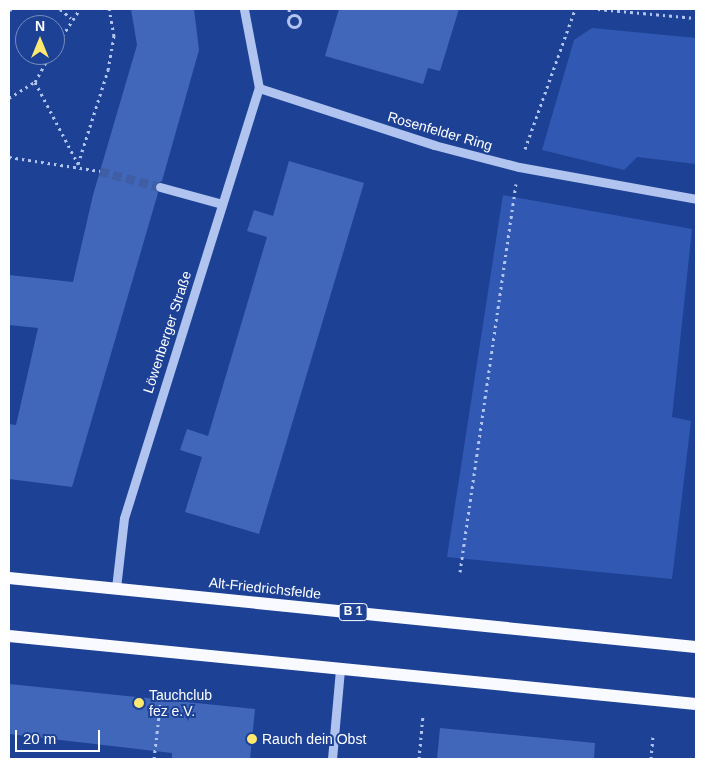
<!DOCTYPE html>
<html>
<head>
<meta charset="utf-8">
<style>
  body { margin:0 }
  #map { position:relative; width:705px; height:768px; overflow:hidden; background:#1d4195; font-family:Helvetica,sans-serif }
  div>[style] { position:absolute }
  .green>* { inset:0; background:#3159b3 }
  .building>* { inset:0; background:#4167bb }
  .minor-tunnel>* { height:9px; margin-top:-4.5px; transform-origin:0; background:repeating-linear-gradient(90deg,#3f5ea5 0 9px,transparent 0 13.5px) }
  .path>* { height:3px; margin-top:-1.5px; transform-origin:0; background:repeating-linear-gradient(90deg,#b0c4ef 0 2.5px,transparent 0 6.5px) }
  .path>.ring { margin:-1.5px; padding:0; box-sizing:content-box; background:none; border:3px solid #b0c4ef; border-radius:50% }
  .minor>* { height:9px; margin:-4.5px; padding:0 4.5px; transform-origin:4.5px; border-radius:4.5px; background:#b0c4ef }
  .major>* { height:12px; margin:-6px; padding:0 6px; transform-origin:6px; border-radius:6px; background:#f8faff }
  .dots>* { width:14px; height:14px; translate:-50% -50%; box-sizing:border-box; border:2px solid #1d4195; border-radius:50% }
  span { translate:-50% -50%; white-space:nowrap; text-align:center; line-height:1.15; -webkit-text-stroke:4px #1d4195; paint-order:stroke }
  .shield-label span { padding:1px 4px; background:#1d4195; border:1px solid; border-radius:4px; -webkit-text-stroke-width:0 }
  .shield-label { font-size:12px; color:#fff; font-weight:700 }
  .street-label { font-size:14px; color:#fff }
  .poi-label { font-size:14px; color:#fff }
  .left { translate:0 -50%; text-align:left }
  .frame { position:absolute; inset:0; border:10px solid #fff; pointer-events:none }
  .north { position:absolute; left:15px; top:15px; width:50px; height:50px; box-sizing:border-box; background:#1d4195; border:1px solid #778dbf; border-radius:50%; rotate:0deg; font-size:14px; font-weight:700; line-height:20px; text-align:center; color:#fff }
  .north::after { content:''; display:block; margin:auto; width:18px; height:22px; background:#ffe96e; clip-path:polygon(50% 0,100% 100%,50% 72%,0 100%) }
  .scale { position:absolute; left:15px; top:730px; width:85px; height:22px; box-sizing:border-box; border:2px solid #fff; border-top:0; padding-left:6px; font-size:15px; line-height:18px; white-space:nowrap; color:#fff; -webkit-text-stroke:4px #1d4195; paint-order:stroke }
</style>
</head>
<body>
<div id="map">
  <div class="green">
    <i style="clip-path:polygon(592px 28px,696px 38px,696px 164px,637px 157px,624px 170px,542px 150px,574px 40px)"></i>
    <i style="clip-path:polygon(503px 195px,692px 229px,672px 417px,691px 421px,672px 579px,447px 557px)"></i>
  </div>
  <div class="building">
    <i style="clip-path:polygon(131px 9px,194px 9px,199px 50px,162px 181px,154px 185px,158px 193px,72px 487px,9px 479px,9px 424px,16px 425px,38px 328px,9px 325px,9px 275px,73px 282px,93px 195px,137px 45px)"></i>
    <i style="clip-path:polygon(339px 9px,459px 9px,440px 71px,428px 68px,423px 84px,325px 56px)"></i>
    <i style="clip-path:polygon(289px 161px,364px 183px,259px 534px,185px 512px,202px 457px,180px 450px,187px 429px,208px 436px,267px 237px,247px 231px,254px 210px,273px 216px)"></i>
    <i style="clip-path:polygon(9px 684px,255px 709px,250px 759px,172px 759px,172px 753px,9px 734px)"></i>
    <i style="clip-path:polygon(440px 728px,595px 743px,594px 759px,437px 759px)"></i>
  </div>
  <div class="minor-tunnel">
    <i style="left:100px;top:171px;width:62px;rotate:14.9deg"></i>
  </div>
  <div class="path">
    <i style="left:60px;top:9px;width:14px;rotate:39deg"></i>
    <i style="left:289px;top:9px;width:7px;rotate:82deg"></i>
    <i style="left:598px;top:9px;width:98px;rotate:5.2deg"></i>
    <i style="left:9px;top:10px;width:3px;rotate:-18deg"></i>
    <i class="ring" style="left:288px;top:15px;width:9px;height:9px"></i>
    <i style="left:55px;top:47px;width:45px;rotate:-56.7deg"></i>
    <i style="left:35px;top:82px;width:93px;rotate:62.3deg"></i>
    <i style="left:9px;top:98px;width:31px;rotate:-32deg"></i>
    <i style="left:35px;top:82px;width:31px;rotate:-61deg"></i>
    <i style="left:525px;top:149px;width:149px;rotate:-70.3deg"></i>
    <i style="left:9px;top:157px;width:92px;rotate:8.7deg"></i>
    <i style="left:78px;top:164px;width:99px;rotate:-72.3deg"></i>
    <i style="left:108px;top:70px;width:35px;rotate:-80deg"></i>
    <i style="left:114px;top:36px;width:27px;rotate:-100deg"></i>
    <i style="left:460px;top:572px;width:392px;rotate:-81.8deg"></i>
    <i style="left:154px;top:759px;width:69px;rotate:-83.4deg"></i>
    <i style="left:419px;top:759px;width:44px;rotate:-84.8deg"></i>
    <i style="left:651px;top:759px;width:23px;rotate:-85deg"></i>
  </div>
  <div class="minor">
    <i style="left:259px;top:88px;width:184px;rotate:18deg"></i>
    <i style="left:434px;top:145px;width:88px;rotate:14.5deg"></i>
    <i style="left:519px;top:167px;width:180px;rotate:10.2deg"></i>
    <i style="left:160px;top:187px;width:64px;rotate:15.3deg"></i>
    <i style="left:116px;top:588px;width:70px;rotate:-83.5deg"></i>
    <i style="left:124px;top:518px;width:451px;rotate:-72.6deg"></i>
    <i style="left:259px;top:88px;width:80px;rotate:-100.8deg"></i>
    <i style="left:332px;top:759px;width:90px;rotate:-84.9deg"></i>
  </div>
  <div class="major">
    <i style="left:9px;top:578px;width:690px;rotate:5.74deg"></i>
    <i style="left:9px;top:636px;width:690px;rotate:5.65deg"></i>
  </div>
  <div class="dots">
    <i style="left:139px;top:703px;background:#ffe96e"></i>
    <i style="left:252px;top:739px;background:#ffe96e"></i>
  </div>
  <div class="shield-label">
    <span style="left:353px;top:612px">B 1</span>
  </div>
  <div class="street-label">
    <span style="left:440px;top:131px;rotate:16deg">Rosenfelder Ring</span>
    <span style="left:167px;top:332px;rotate:-72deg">Löwenberger Straße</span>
    <span style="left:265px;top:588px;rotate:6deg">Alt-Friedrichsfelde</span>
  </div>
  <div class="poi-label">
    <span class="left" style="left:149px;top:703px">Tauchclub<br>fez e.V.</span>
    <span class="left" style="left:262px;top:739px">Rauch dein Obst</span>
  </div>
  <div class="frame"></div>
  <div class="north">N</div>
  <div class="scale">20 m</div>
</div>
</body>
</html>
